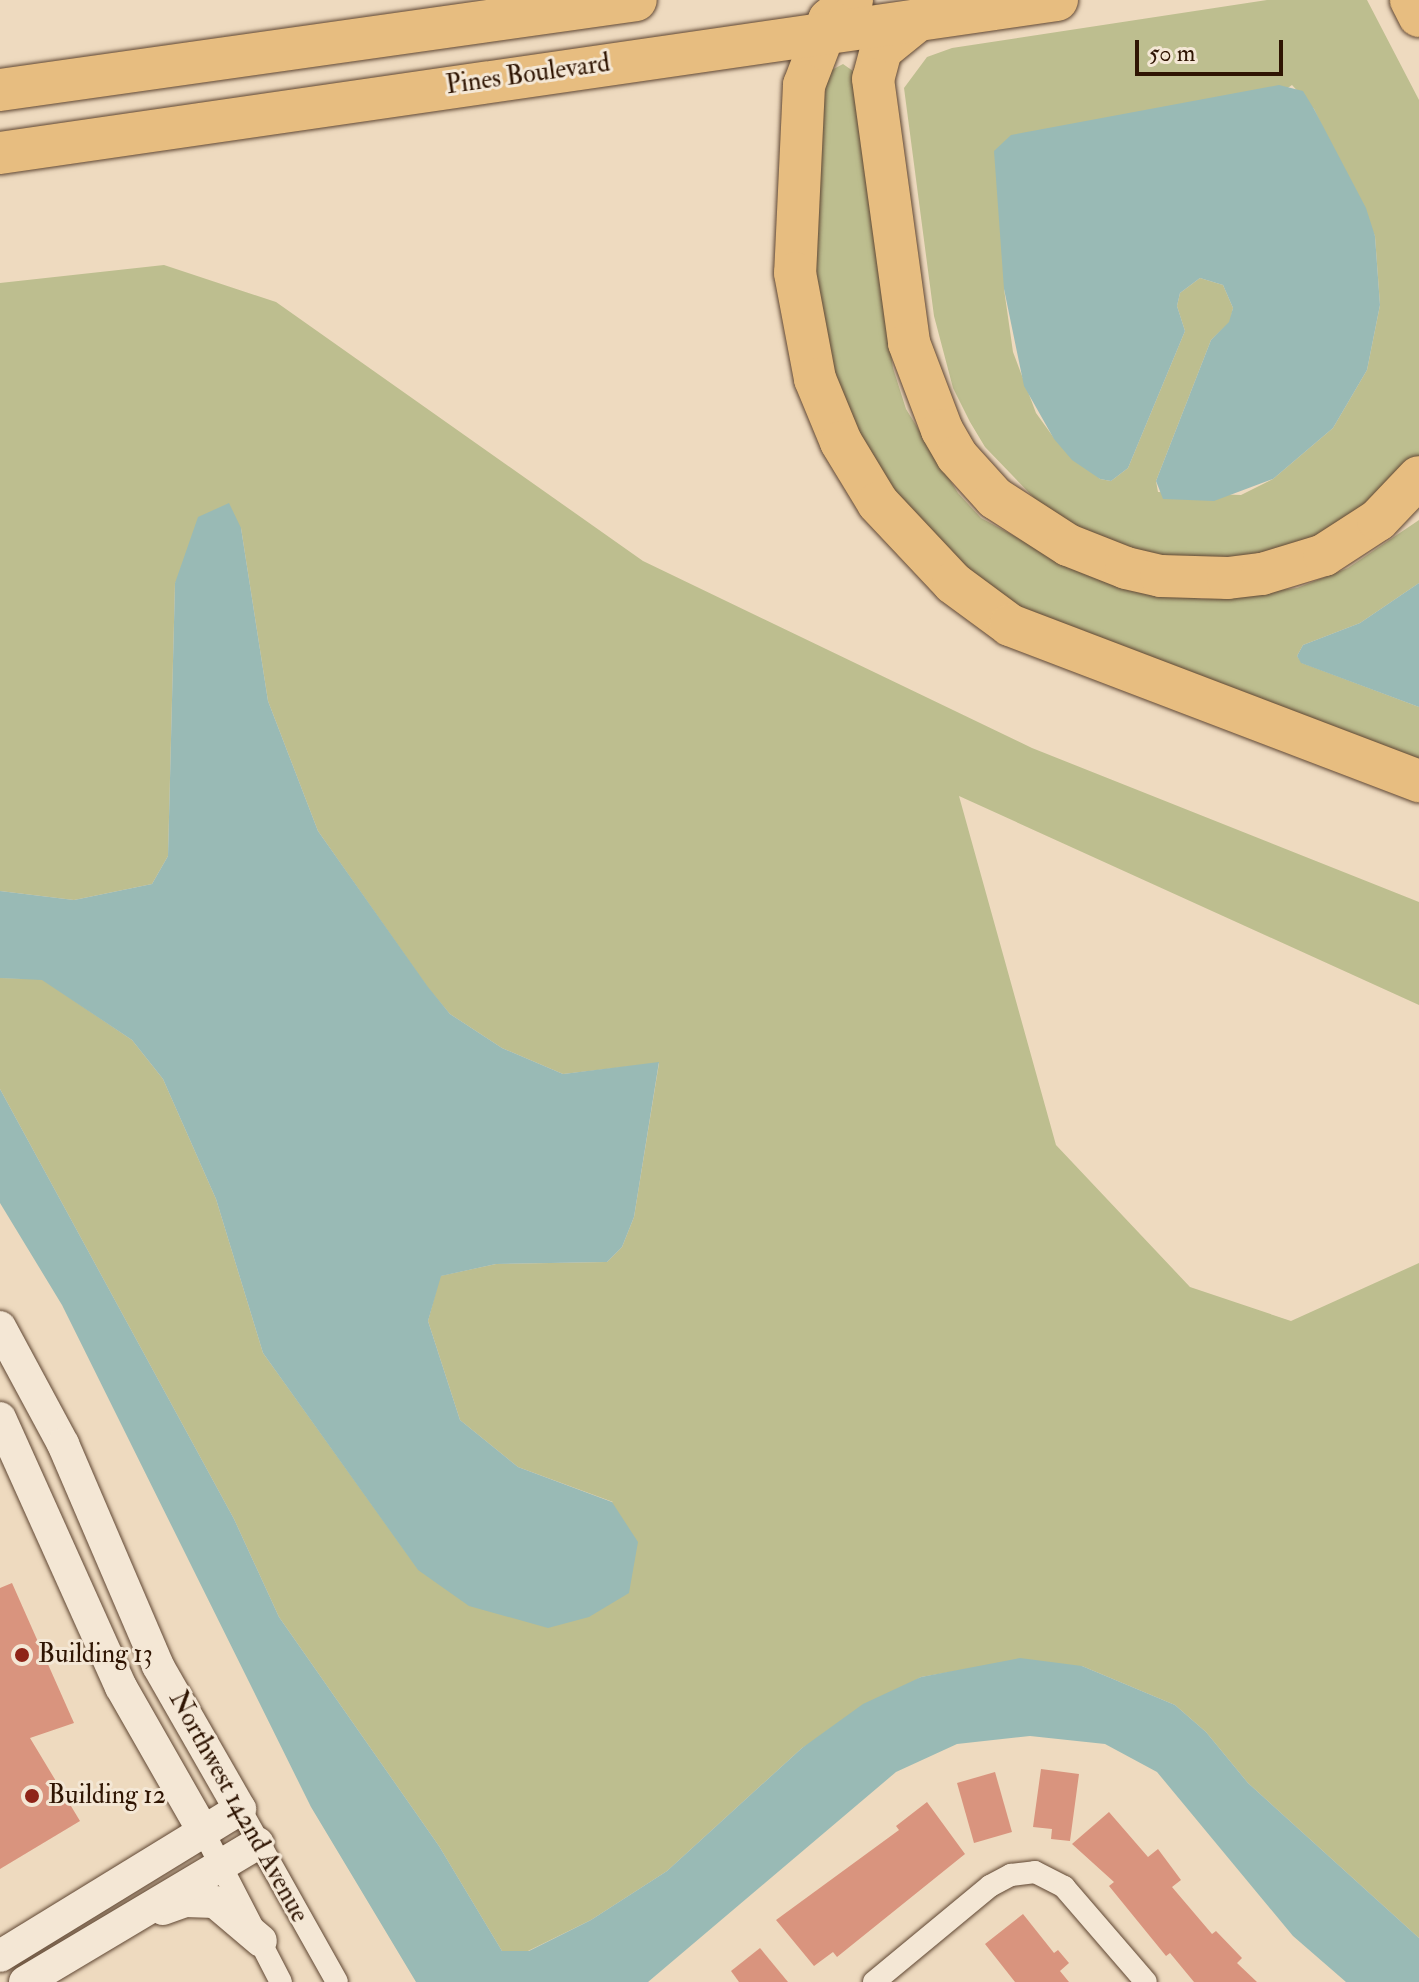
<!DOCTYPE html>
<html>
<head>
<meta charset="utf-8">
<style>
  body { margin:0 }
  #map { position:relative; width:1419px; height:1982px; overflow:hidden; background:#eedabf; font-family:"IM FELL Double Pica",serif }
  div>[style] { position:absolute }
  .green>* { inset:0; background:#bdbe8f }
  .water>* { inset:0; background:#99bab5 }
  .building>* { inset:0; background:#d9947e }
  .roads { filter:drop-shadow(0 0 2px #5f4632) drop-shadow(0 0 2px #5f4632) }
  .street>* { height:22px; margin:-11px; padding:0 11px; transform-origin:11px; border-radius:11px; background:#f4e7d5 }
  .secondary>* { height:32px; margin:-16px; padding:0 16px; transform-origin:16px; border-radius:16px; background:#f4e7d5 }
  .highway>* { height:42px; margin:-21px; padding:0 21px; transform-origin:21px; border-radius:21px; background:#e7bd80 }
  .dots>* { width:22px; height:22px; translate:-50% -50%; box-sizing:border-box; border:4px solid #f4e7d5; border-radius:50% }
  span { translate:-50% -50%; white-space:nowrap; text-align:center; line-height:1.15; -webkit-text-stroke:6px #f4e7d5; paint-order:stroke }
  .street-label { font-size:26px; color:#2f1503 }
  .poi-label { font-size:26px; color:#2f1503 }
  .left { translate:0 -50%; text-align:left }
  .scale { position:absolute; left:1135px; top:40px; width:148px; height:36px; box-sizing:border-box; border:4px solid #2f1503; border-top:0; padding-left:10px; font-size:24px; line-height:28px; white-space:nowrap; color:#2f1503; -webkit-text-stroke:6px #f4e7d5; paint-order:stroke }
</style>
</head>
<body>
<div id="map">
  <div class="green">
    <i style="clip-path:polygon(evenodd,1267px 0,1367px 0,1419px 100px,1419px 458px,1366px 509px,1301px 544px,1240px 558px,1156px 556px,1089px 534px,1036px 500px,985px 447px,970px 422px,953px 388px,934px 316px,904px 88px,927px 57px,952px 48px,1267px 0,1292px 85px,1314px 109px,1375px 236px,1380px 305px,1367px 370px,1333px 428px,1273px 479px,1241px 495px,1158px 492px,1156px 481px,1211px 340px,1230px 322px,1233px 308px,1223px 285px,1200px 278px,1180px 293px,1177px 306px,1185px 331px,1128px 468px,1111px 481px,1100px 479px,1054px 438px,1036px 413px,1013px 352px,1004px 289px,1292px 85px)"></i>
    <i style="clip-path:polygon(843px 64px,853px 71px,893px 368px,906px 409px,958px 493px,981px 518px,1072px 567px,1162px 593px,1202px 599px,1297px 588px,1348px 568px,1419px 520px,1419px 583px,1360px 623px,1303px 645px,1297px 656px,1302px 663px,1419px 707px,1419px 761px,1054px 623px,977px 587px,859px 452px,811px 305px,822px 113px,828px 72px)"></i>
    <i style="clip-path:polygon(164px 265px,276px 302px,643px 561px,1032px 748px,1419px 902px,1419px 1005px,959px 796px,1056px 1145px,1190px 1287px,1291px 1321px,1419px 1263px,1419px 1938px,1248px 1783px,1206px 1732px,1175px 1705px,1082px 1666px,968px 1669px,921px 1677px,802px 1748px,667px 1871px,591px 1920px,528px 1951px,502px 1951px,439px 1846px,279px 1617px,234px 1519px,0 1089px,0 978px,42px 979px,132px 1040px,163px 1079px,216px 1199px,263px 1353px,418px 1569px,613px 1502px,518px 1467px,460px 1420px,428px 1321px,440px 1276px,496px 1264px,607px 1262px,622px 1247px,634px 1217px,659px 1063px,563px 1074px,502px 1048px,450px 1014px,428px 988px,318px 831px,268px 701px,241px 528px,175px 583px,168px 856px,152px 884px,74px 900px,0 891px,0 283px)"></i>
  </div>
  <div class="water">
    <i style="clip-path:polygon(1279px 85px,1303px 91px,1314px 109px,1366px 208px,1375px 236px,1380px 305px,1367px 370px,1333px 428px,1273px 479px,1214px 501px,1163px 499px,1156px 481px,1211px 340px,1229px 322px,1233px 308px,1223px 285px,1200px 278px,1180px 293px,1177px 306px,1185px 331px,1128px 468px,1111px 481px,1100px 479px,1072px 460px,1054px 439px,1024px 386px,1004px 289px,994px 151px,1011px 135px)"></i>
    <i style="clip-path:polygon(229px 503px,241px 528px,268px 701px,318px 831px,428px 987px,450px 1014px,502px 1048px,563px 1074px,659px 1062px,634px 1217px,622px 1247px,607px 1262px,496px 1264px,441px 1276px,428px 1321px,460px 1420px,518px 1467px,612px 1502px,638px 1542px,629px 1593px,589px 1617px,548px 1628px,469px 1606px,418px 1570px,263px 1353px,216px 1199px,163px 1079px,132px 1040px,42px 980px,0 978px,0 891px,74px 900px,152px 884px,168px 856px,175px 583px,198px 517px)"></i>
    <i style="clip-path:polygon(1419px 583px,1419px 707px,1301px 663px,1297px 656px,1303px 645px,1360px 623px)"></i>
    <i style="clip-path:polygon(0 1089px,234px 1519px,279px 1617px,439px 1846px,502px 1951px,529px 1951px,591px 1920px,667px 1871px,802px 1748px,863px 1704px,921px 1677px,1020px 1658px,1082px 1666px,1175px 1705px,1206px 1732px,1248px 1783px,1419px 1938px,1419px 1982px,1346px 1982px,1293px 1936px,1157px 1772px,1105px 1744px,1030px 1736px,957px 1744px,896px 1772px,648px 1982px,416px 1982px,311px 1807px,62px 1305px,0 1203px)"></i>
  </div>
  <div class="building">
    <i style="clip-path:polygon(12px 1583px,74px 1723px,30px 1738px,80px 1821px,0 1869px,0 1588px)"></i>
    <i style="clip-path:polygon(1041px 1769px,1079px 1774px,1070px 1841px,1051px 1839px,1052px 1829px,1033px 1827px)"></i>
    <i style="clip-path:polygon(995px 1772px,1012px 1832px,974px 1843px,957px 1783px)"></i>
    <i style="clip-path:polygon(927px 1802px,965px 1854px,837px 1957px,833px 1952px,814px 1966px,776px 1920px,899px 1830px,896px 1826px)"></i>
    <i style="clip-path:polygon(1109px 1812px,1148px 1857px,1158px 1849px,1181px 1880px,1172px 1887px,1212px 1934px,1216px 1931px,1242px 1958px,1237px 1963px,1257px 1982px,1194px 1982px,1170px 1953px,1166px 1956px,1109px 1886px,1114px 1882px,1072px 1844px)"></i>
    <i style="clip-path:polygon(1023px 1914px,1054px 1953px,1058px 1950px,1069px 1963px,1060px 1971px,1069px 1982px,1015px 1982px,985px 1944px)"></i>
    <i style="clip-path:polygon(760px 1948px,788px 1982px,739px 1982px,731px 1971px)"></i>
  </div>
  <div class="roads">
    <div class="street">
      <i style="left:240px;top:1809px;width:198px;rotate:60.7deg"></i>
      <i style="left:202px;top:1829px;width:172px;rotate:62.7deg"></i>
      <i style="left:874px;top:1982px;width:151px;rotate:-39.6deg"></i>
      <i style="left:990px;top:1886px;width:24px;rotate:-28deg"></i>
      <i style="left:1011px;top:1875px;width:24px;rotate:-7deg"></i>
      <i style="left:1035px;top:1872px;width:33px;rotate:27deg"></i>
      <i style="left:1064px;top:1887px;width:125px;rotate:49.2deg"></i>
    </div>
    <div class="secondary">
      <i style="left:0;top:1327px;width:133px;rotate:61.7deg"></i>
      <i style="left:63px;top:1444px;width:241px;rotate:66.8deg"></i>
      <i style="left:158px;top:1666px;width:165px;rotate:60.2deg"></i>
      <i style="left:240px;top:1809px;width:281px;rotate:148.5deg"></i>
      <i style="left:0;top:1418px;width:295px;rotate:65.8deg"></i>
      <i style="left:121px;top:1687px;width:163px;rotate:60.3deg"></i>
      <i style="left:163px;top:1909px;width:23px;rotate:-20deg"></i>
      <i style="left:185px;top:1901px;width:30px;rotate:2deg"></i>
      <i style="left:215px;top:1902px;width:60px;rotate:40.3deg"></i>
      <i style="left:25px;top:1982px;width:271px;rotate:-30.8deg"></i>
    </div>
    <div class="highway">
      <i style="left:852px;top:0;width:30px;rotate:139deg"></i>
      <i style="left:829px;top:20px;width:70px;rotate:111deg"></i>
      <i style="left:804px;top:85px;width:188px;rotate:92.7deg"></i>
      <i style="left:795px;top:273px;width:108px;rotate:79.3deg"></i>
      <i style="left:815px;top:379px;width:68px;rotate:67.6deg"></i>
      <i style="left:841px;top:442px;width:71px;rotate:58.8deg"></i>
      <i style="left:878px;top:503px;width:110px;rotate:46.8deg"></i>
      <i style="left:953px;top:583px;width:71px;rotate:36.4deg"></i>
      <i style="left:1010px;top:625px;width:438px;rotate:20.9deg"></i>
      <i style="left:1411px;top:0;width:18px;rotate:63deg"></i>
      <i style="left:917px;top:21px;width:46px;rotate:141.1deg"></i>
      <i style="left:881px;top:50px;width:30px;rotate:105deg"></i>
      <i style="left:873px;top:79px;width:266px;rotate:82.2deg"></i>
      <i style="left:909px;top:343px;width:93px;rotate:69.2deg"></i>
      <i style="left:942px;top:430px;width:30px;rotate:60deg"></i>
      <i style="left:957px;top:456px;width:57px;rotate:47.9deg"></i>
      <i style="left:995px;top:498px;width:87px;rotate:32.8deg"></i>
      <i style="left:1068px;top:545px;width:62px;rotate:21.6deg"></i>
      <i style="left:1126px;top:568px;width:36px;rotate:13deg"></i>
      <i style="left:1161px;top:576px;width:67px;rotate:1.7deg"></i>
      <i style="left:1228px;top:578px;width:34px;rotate:-7deg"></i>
      <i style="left:1262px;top:574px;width:65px;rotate:-17deg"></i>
      <i style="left:1324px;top:555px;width:64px;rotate:-32.9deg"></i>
      <i style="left:1378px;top:520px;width:59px;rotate:-46.4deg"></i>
      <i style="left:0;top:90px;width:642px;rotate:-8.05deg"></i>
      <i style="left:0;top:153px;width:1068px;rotate:-8.24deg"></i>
    </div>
  </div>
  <div class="dots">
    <i style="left:22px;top:1655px;background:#8f2418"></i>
    <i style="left:32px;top:1796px;background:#8f2418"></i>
  </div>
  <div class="street-label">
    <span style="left:528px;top:75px;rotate:-8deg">Pines Boulevard</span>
    <span style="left:238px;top:1807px;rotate:61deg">Northwest 142nd Avenue</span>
  </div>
  <div class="poi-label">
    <span class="left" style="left:38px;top:1655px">Building 13</span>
    <span class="left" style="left:48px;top:1796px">Building 12</span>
  </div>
  <div class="scale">50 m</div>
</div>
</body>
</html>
